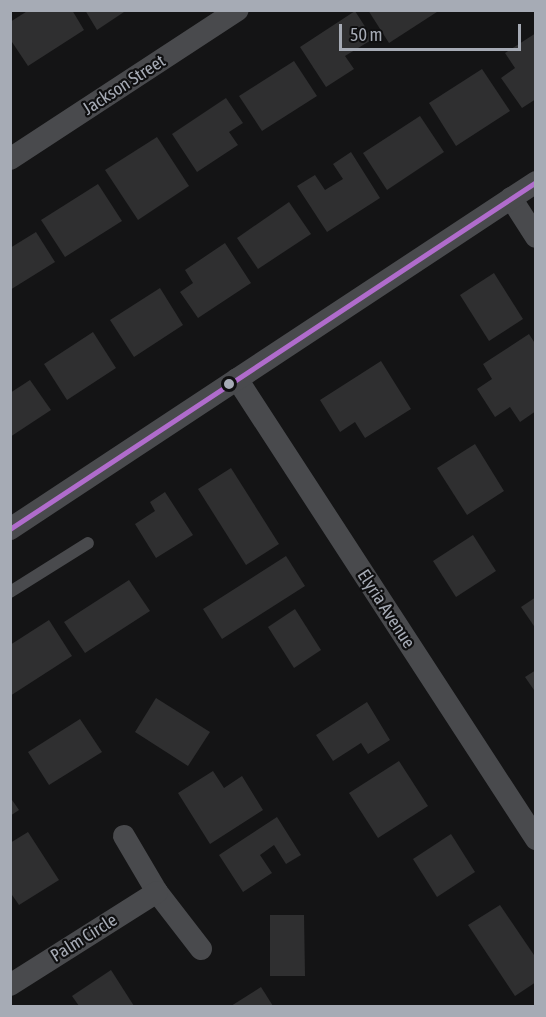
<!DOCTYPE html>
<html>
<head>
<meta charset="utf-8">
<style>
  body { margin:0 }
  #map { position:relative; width:546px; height:1017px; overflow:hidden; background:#141415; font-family:"Asap Condensed",sans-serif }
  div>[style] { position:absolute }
  .building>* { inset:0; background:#2f2f30 }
  .lane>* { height:12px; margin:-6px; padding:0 6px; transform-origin:6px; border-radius:6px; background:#494a4d }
  .street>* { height:22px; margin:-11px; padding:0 11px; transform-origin:11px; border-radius:11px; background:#494a4d }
  .bus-1>* { height:4.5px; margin:-2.25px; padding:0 2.25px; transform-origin:2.25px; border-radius:2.25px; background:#b06ccc }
  .dots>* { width:16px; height:16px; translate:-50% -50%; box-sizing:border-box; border:3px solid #0f0f10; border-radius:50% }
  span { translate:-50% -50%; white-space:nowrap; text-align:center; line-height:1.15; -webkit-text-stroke:4.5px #0f0f10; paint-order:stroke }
  .street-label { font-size:18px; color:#a6abb5 }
  .frame { position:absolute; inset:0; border:12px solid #a6abb5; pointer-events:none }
  .scale { position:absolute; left:339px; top:24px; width:182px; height:27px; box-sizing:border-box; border:3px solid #a6abb5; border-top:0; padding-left:8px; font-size:18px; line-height:21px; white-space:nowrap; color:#a6abb5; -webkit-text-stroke:4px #0f0f10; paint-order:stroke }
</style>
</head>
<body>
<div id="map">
  <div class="building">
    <i style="clip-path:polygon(29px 10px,72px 10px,84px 30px,28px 66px,10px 39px,10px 22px)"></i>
    <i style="clip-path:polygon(85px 10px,127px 10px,97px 30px)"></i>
    <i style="clip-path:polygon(368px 10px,440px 10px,389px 43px)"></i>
    <i style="clip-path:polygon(355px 11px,373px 39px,345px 56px,354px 69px,326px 87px,300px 47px)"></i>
    <i style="clip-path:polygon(536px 33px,536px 99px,522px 108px,501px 78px,515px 68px,505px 53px)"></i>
    <i style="clip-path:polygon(294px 61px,317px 96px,262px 131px,239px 96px)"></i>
    <i style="clip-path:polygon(482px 69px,510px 111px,456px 146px,429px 103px)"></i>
    <i style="clip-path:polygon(226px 98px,243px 123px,229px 132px,238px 145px,197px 172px,172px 134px)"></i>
    <i style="clip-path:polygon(420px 116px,444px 152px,387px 190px,363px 153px)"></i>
    <i style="clip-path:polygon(157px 137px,189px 186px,138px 220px,105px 170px)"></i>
    <i style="clip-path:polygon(351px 152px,380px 198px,327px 232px,297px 186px,315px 175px,325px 190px,343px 179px,333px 164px)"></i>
    <i style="clip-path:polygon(98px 184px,122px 221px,65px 257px,41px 220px)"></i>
    <i style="clip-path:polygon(289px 202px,311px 234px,258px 269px,237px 238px)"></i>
    <i style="clip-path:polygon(36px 232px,55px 262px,10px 290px,10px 248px)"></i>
    <i style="clip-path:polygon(225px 243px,251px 283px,198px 318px,180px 292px,193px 283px,185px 270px)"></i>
    <i style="clip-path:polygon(494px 273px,523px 319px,489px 341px,460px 295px)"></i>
    <i style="clip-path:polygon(160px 288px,183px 325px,134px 357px,110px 320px)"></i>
    <i style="clip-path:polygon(93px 332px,116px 368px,67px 400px,44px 364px)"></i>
    <i style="clip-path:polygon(529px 334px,536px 345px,536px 411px,520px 422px,510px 407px,495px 417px,477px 389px,492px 379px,483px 364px)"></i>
    <i style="clip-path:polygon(381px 361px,411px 409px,365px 438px,355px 422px,340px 432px,320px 400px)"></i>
    <i style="clip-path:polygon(30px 380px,51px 410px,10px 437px,10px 393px)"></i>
    <i style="clip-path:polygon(475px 444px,504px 491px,467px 515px,437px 468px)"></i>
    <i style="clip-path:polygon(231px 468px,279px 544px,246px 565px,198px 489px)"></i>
    <i style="clip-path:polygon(165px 492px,193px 535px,156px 558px,135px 524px,155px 511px,150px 502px)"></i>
    <i style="clip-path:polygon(473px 535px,496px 571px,456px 597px,433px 561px)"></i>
    <i style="clip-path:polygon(286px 556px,305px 586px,222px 639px,203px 609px)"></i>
    <i style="clip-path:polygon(129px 580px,150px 611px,85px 653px,64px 622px)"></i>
    <i style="clip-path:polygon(536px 597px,536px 629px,521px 607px)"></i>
    <i style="clip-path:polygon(295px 609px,321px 650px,294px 668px,268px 627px)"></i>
    <i style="clip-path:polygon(49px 620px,72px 656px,10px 696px,10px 645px)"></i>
    <i style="clip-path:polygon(536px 670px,536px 693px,525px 677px)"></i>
    <i style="clip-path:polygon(156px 698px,210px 732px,188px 766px,135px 732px)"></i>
    <i style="clip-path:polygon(367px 702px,390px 740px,368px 754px,361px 743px,333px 761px,316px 735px)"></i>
    <i style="clip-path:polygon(80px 719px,102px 752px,49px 785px,28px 752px)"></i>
    <i style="clip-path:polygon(399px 761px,428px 806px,378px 838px,349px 793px)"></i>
    <i style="clip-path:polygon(213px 771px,224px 788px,242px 776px,263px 810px,210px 844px,178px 793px)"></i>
    <i style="clip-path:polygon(10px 797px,19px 810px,10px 816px)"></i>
    <i style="clip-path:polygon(277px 817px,301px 855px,286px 864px,274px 845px,260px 855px,272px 873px,243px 892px,219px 855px)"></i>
    <i style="clip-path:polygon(28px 832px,59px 880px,19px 905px,10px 892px,10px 843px)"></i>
    <i style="clip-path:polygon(451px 834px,475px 872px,437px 897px,413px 859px)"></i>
    <i style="clip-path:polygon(500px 905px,536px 958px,536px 982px,515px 996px,468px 925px)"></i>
    <i style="clip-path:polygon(270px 915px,304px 915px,305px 976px,270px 976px)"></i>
    <i style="clip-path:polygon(111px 970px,134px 1006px,79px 1006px,72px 996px)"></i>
    <i style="clip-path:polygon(261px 987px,273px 1006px,231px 1006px)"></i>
  </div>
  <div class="lane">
    <i style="left:10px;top:592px;width:92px;rotate:-32.1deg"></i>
  </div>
  <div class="street">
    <i style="left:10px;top:159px;width:272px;rotate:-33.2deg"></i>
    <i style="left:511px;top:198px;width:46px;rotate:57.3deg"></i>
    <i style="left:237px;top:379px;width:549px;rotate:56.98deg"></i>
    <i style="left:10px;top:529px;width:630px;rotate:-33.41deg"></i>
    <i style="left:124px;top:836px;width:65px;rotate:59.5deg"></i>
    <i style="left:157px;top:892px;width:72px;rotate:52.3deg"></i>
    <i style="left:10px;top:985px;width:174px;rotate:-32.3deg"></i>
  </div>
  <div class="bus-1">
    <i style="left:10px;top:529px;width:630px;rotate:-33.41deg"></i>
  </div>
  <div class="dots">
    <i style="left:229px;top:384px;background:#a6abb5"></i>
  </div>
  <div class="street-label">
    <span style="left:124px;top:85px;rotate:-33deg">Jackson Street</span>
    <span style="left:386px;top:609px;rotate:57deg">Elyria Avenue</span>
    <span style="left:84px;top:938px;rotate:-32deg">Palm Circle</span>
  </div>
  <div class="frame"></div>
  <div class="scale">50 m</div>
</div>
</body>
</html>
